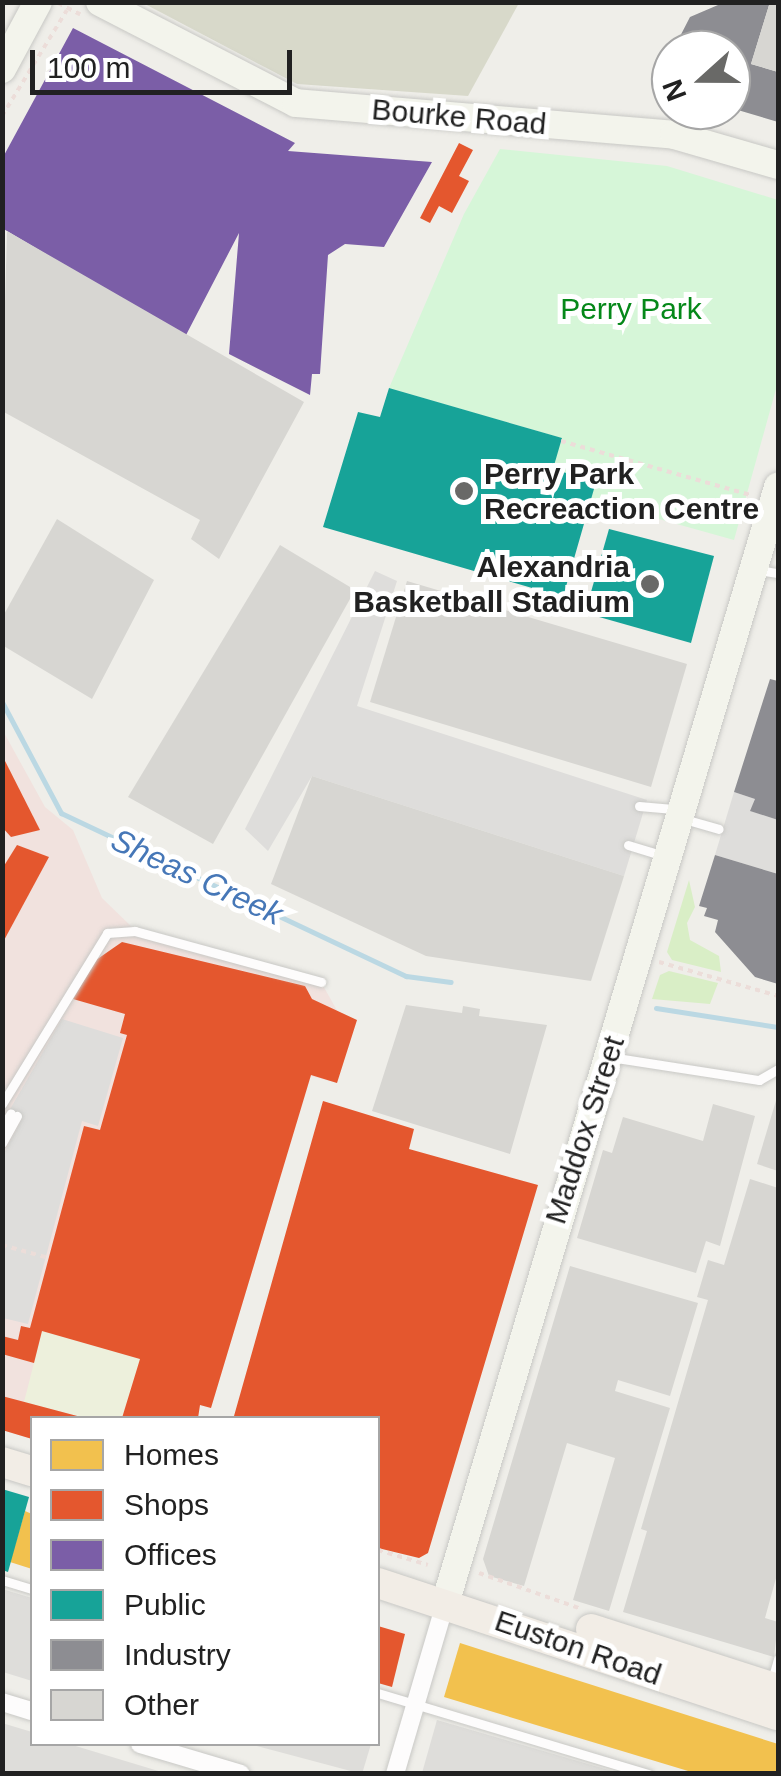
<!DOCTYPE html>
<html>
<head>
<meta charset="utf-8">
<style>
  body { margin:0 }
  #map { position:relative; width:781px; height:1776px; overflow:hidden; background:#efeee9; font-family:Helvetica,sans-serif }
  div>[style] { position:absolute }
  .residential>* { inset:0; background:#deddda }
  .commercial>* { inset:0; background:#f1e2de }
  .construction>* { inset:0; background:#d8d9ca }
  .farmland>* { inset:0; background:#edf0dc }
  .grass>* { inset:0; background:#d9eec6 }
  .park>* { inset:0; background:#d6f6d8 }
  .parking>* { inset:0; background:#dedddb }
  .homes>* { inset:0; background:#f2c14e }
  .shops>* { inset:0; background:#e4572e }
  .offices>* { inset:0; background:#7b5ea7 }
  .public>* { inset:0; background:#17a398 }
  .industry>* { inset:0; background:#8d8d92 }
  .stream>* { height:5px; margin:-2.5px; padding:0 2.5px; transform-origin:2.5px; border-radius:2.5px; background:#bbd8e3 }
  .building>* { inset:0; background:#d7d6d2 }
  .path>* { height:4px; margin-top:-2px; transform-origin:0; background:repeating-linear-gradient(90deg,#ecddd9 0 5px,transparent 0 10px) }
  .roads { filter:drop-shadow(0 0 2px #c8c8c5) drop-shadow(0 0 2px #c8c8c5) }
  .lane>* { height:9px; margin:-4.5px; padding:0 4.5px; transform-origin:4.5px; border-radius:4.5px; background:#fdfcfc }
  .street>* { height:18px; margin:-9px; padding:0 9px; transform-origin:9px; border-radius:9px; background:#fdfcfc }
  .secondary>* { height:28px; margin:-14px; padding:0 14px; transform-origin:14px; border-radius:14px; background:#f3f4ec }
  .primary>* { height:30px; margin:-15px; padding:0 15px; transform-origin:15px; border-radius:15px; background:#f2ede6 }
  .dots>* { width:28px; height:28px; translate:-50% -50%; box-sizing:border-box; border:5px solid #fff; border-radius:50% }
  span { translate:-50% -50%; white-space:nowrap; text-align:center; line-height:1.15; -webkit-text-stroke:10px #fff; paint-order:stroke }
  .street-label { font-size:30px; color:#212121 }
  .park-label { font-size:30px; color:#058819 }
  .poi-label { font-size:30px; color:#212121; font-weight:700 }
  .left { translate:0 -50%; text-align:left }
  .right { translate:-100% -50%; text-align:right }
  .water-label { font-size:32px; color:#4677b7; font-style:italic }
  .frame { position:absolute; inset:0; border:5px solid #212121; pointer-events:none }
  .legend { position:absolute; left:30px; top:1416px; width:350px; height:330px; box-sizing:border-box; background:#fff; border:2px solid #a6a6a6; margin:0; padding:12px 18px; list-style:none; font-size:30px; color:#212121 }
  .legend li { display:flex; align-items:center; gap:20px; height:50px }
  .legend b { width:50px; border:2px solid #a6a6a6 }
  .north { position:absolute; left:651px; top:30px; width:100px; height:100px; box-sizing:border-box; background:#fff; border:2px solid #a6a6a6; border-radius:50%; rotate:249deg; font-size:28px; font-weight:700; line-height:40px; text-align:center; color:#212121 }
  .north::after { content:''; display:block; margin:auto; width:35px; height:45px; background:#696967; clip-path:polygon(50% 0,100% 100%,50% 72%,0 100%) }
  .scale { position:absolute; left:30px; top:50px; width:262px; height:45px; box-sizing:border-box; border:5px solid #212121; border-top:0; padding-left:12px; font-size:30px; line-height:35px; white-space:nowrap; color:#212121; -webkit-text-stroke:8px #fff; paint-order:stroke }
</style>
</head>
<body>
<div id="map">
  <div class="residential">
    <i style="clip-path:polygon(2px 1589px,32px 1598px,32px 1681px,3px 1672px)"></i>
    <i style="clip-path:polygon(437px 1720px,619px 1773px,422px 1773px)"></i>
    <i style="clip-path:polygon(2px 1723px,32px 1732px,32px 1744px,69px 1744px,165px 1773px,3px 1773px)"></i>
    <i style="clip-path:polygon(249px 1744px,371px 1744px,362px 1774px)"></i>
  </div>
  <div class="commercial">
    <i style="clip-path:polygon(2px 729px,45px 807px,73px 830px,102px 898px,135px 930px,321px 982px,339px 1014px,357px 1020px,337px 1083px,311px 1076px,211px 1408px,200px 1405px,198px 1418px,32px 1418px,32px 1439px,3px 1430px)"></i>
  </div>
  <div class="construction">
    <i style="clip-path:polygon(143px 3px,519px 3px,468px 96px,297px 84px)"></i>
  </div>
  <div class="farmland">
    <i style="clip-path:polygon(42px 1331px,140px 1359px,122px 1418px,85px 1418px,24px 1402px)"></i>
  </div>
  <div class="grass">
    <i style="clip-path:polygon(689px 880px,695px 907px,687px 923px,690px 940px,719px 956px,721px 972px,672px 960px,667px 952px)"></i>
    <i style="clip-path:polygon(669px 971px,718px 983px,710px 1004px,652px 999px,660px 975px)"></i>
  </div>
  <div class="park">
    <i style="clip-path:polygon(500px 149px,667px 166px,778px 200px,778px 382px,734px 540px,591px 500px,595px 482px,553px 469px,561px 438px,389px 388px,464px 214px)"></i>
  </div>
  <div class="parking">
    <i style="clip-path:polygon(375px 571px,397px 581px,357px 706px,647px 800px,624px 876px,312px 776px,268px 851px,245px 829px)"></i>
    <i style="clip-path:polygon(734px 792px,755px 799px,751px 811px,778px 820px,778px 874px,715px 855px)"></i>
    <i style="clip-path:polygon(62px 1019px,123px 1038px,98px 1126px,82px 1121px,28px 1324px,3px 1318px,2px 1157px,22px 1119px,9px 1111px)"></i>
  </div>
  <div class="homes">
    <i style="clip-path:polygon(25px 1511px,32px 1514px,32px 1569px,10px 1562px)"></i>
    <i style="clip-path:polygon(460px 1643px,778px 1744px,778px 1774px,698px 1774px,444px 1697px)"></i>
  </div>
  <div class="shops">
    <i style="clip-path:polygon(459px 143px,473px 150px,459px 176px,469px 181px,452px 213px,439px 206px,430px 223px,420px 218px)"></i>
    <i style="clip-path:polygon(2px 755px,40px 830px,11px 837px,2px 827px)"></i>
    <i style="clip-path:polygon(17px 845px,49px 857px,2px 944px,2px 869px)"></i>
    <i style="clip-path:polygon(122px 942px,305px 986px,312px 999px,357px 1020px,337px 1083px,311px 1075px,211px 1408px,200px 1405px,198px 1418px,122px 1418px,140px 1359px,42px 1331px,34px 1363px,2px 1354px,2px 1336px,18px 1340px,21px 1326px,30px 1328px,84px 1126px,100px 1130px,127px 1035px,120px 1033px,125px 1014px,73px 999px,96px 960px)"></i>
    <i style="clip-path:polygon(323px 1101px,414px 1129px,409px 1149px,538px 1185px,428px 1553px,419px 1558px,378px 1548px,378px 1418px,234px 1416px)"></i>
    <i style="clip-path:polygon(2px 1396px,81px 1417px,81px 1418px,32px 1418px,32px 1439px,2px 1430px)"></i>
    <i style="clip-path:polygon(378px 1626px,405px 1634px,392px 1687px,378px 1683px)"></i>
  </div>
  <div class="offices">
    <i style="clip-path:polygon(73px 28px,295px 143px,288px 151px,432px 162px,384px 247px,345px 244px,328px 255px,320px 374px,312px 374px,310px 395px,229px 354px,239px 233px,185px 337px,2px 228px,2px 159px)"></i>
  </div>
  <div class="public">
    <i style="clip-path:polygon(389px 388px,562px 438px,553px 469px,596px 482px,563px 597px,323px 527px,358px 412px,380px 417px)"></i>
    <i style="clip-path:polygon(609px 529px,714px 556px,691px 643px,585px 613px)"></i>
    <i style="clip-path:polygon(2px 1489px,29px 1497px,8px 1572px,2px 1570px)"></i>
  </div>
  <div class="industry">
    <i style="clip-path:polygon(725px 2px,770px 2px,751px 64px,778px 72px,778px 122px,731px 108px,731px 50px,673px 50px,690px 17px)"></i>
    <i style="clip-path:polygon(770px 679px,778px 681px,778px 820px,750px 811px,755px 799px,734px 792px)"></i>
    <i style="clip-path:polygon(715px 855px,778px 874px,778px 984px,755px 977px,715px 932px,718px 920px,704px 916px,707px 908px,699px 906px)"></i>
  </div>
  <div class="stream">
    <i style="left:2px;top:702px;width:126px;rotate:62deg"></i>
    <i style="left:61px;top:813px;width:382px;rotate:25.3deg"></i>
    <i style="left:406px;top:976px;width:45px;rotate:7.6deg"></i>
    <i style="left:656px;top:1008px;width:123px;rotate:8.9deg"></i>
  </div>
  <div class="building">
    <i style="clip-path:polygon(770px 2px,778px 2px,778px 72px,751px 64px)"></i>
    <i style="clip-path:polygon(7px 231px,304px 402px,219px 559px,191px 539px,200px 520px,2px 411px)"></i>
    <i style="clip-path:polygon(57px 519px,154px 580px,92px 699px,2px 645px,2px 618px)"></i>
    <i style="clip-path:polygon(280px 545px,355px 590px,213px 844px,128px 797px)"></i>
    <i style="clip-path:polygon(407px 581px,687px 664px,651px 787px,370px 702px)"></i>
    <i style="clip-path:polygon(312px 776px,624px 876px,591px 981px,426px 956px,271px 884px)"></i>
    <i style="clip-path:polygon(406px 1005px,462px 1013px,463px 1006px,480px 1009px,479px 1016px,547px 1025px,510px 1154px,372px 1111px)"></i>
    <i style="clip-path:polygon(778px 1094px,778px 1171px,757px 1164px)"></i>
    <i style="clip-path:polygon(713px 1104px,755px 1116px,720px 1246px,706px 1241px,696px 1273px,577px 1238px,603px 1150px,612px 1153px,623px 1117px,703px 1141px)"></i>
    <i style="clip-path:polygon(750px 1179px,778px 1188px,778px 1571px,765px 1618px,778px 1622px,774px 1657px,623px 1612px,647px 1531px,641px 1529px,708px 1300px,697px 1297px,708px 1260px,724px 1265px)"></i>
    <i style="clip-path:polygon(570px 1266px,698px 1303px,670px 1396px,618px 1380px,615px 1391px,670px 1408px,609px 1611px,573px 1600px,615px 1458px,567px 1443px,524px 1586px,489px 1576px,483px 1559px)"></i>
  </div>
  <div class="path">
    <i style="left:58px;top:3px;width:25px;rotate:27deg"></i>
    <i style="left:2px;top:116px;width:124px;rotate:-58.5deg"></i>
    <i style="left:561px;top:441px;width:197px;rotate:15.9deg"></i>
    <i style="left:659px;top:962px;width:124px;rotate:15.9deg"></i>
    <i style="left:2px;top:1245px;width:49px;rotate:15.5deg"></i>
    <i style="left:378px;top:1550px;width:52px;rotate:16.7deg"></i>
    <i style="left:479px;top:1573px;width:109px;rotate:19.3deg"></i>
  </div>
  <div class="roads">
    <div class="lane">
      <i style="left:758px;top:570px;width:20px;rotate:9deg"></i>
      <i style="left:639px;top:806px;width:37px;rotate:5deg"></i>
      <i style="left:684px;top:819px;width:36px;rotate:16deg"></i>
      <i style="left:628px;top:845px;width:39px;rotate:17deg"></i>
      <i style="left:610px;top:1057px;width:151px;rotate:8.8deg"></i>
      <i style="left:759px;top:1080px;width:22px;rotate:-30deg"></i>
      <i style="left:2px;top:1104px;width:201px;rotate:-58.4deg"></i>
      <i style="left:107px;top:933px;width:28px;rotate:-4deg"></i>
      <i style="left:135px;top:931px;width:193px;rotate:15.3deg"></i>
      <i style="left:2px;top:1128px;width:17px;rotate:-59deg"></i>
      <i style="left:2px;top:1143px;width:31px;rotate:-61deg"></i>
      <i style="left:2px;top:1580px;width:31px;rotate:17deg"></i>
      <i style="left:772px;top:1680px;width:22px;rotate:-74deg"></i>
      <i style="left:378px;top:1693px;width:282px;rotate:16.7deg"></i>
    </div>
    <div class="street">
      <i style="left:2px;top:1702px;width:31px;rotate:17deg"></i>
      <i style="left:140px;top:1744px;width:105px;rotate:16.5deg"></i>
      <i style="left:395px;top:1774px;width:177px;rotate:-73.6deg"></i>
    </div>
    <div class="secondary">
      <i style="left:100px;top:2px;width:220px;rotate:27.3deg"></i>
      <i style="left:296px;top:103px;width:379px;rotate:4.8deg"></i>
      <i style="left:674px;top:135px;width:108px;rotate:16.1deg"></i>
      <i style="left:2px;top:69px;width:76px;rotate:-61.8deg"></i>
      <i style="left:445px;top:1604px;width:1166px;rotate:-73.4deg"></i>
    </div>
    <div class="primary">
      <i style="left:2px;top:1462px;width:31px;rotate:17deg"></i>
      <i style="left:378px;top:1583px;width:421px;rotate:18.3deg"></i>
      <i style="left:591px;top:1629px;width:196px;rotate:17.8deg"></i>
    </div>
  </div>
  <div class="dots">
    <i style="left:464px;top:491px;background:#696967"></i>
    <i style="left:650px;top:584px;background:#696967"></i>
  </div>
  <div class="street-label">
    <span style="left:459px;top:117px;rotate:5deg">Bourke Road</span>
    <span style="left:585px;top:1130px;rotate:-72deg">Maddox Street</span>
    <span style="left:578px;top:1648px;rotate:19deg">Euston Road</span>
  </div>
  <div class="park-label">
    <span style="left:631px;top:309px">Perry Park</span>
  </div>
  <div class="poi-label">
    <span class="left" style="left:484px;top:491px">Perry Park<br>Recreaction Centre</span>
    <span class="right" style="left:630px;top:584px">Alexandria<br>Basketball Stadium</span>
  </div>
  <div class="water-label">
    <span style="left:197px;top:877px;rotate:25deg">Sheas Creek</span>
  </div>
  <div class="frame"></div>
  <ul class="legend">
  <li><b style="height:28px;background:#f2c14e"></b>Homes</li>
  <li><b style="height:28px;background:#e4572e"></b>Shops</li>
  <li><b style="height:28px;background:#7b5ea7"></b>Offices</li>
  <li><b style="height:28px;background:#17a398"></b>Public</li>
  <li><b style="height:28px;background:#8d8d92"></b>Industry</li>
  <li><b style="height:28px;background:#d7d6d2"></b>Other</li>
  </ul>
  <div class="north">N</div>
  <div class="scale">100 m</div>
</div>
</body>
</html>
